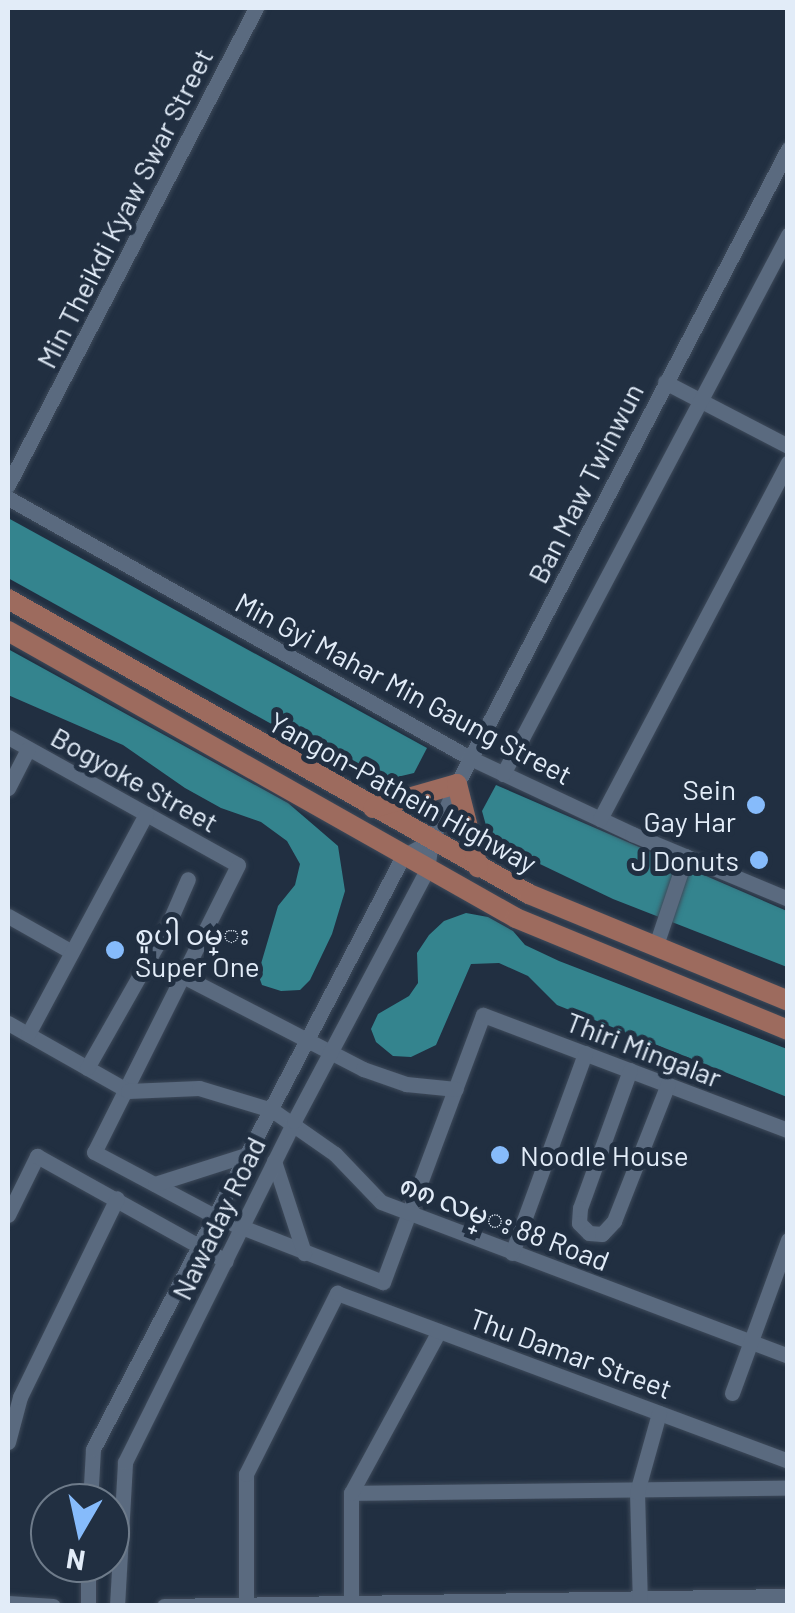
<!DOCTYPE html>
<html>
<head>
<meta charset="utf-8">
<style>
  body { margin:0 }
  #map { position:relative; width:795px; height:1613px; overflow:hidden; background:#212f41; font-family:Barlow,"Noto Sans Myanmar",sans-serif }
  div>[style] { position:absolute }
  .water>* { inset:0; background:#34848e }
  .roads { filter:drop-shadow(0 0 2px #3e4a5a) drop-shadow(0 0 2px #3e4a5a) }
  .minor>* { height:15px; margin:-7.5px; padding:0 7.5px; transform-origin:7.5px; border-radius:7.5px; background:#5a6a7f }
  .major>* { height:20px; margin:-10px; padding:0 10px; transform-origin:10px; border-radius:10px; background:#9d6b5e }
  .dots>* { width:28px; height:28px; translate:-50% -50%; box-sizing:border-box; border:5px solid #212f41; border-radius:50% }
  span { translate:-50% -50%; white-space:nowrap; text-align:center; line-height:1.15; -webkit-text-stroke:10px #212f41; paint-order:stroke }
  .street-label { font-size:28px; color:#e2ecf8 }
  .poi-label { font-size:28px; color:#e2ecf8 }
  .right { translate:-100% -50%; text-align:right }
  .left { translate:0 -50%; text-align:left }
  .frame { position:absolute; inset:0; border:10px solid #e2ecf8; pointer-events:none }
  .north { position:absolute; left:30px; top:1483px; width:100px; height:100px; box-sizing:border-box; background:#212f41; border:2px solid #6e7b8a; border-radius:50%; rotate:189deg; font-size:28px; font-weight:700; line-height:40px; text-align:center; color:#e2ecf8 }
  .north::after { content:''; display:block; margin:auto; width:35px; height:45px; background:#86bbfb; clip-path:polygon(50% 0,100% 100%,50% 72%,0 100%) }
</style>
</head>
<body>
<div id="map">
  <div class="water">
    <i style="clip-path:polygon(8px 518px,427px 748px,414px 773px,376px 782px,8px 578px)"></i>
    <i style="clip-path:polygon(8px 649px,288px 803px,338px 846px,345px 891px,332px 934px,310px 980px,300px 990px,281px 991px,262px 985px,258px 974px,278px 906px,295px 885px,300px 864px,287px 841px,261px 822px,221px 808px,185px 788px,123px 745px,8px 695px)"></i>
    <i style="clip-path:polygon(496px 785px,787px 911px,787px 967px,613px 899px,490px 840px,482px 811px)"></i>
    <i style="clip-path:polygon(466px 913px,488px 917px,513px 931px,525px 945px,559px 961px,787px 1049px,787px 1097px,557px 1005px,528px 976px,499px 963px,471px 964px,436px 1045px,411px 1057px,393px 1056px,376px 1042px,371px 1029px,378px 1014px,409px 996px,418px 983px,417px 953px,429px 935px,444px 921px)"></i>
  </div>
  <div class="roads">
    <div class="minor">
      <i style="left:665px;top:382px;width:139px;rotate:27.5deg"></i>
      <i style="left:8px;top:485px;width:538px;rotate:-62.53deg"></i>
      <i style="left:8px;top:498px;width:530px;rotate:29.37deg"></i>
      <i style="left:470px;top:758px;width:179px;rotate:25.1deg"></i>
      <i style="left:632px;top:834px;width:169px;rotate:22.6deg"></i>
      <i style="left:8px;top:737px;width:263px;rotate:29.1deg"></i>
      <i style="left:238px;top:865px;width:321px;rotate:116.6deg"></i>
      <i style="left:94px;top:1152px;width:138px;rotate:28deg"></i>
      <i style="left:216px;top:1217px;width:179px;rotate:21.3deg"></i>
      <i style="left:383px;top:1282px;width:285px;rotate:-69.5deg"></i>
      <i style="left:483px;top:1015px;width:326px;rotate:20.7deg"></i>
      <i style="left:503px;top:774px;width:610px;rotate:-62.13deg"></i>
      <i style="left:8px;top:788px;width:44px;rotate:-62.9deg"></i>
      <i style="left:600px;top:819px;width:403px;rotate:-62.2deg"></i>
      <i style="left:8px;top:916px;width:73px;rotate:29.4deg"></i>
      <i style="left:655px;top:948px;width:97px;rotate:-71.4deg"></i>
      <i style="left:183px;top:976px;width:203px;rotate:27.3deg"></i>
      <i style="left:363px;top:1069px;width:46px;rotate:19.2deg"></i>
      <i style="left:406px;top:1084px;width:50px;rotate:5.7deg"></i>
      <i style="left:8px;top:1023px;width:138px;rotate:29.5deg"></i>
      <i style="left:128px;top:1091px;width:71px;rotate:-2.4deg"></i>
      <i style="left:199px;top:1088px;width:76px;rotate:16.8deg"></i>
      <i style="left:272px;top:1110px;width:77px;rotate:34.9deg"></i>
      <i style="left:335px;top:1154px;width:66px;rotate:46.2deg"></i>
      <i style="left:381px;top:1202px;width:435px;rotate:20.7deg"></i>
      <i style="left:28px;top:1034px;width:250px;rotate:-61.8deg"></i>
      <i style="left:87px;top:1068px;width:162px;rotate:-60.4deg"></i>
      <i style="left:167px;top:927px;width:52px;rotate:-66.4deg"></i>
      <i style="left:630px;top:1070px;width:147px;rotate:109.9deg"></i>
      <i style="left:580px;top:1208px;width:15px;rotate:94deg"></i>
      <i style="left:579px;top:1223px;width:14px;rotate:45deg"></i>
      <i style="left:589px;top:1233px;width:13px;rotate:4deg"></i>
      <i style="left:602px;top:1234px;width:18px;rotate:-47deg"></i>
      <i style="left:614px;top:1221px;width:147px;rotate:-68.5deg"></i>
      <i style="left:274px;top:1161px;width:97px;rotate:71.9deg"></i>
      <i style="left:155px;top:1184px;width:99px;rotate:-17.7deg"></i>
      <i style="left:8px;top:1215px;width:66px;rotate:-63.8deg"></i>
      <i style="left:37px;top:1156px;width:216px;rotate:29.1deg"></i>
      <i style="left:512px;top:1253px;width:213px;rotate:-69.9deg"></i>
      <i style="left:732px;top:1393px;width:163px;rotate:-69.9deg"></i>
      <i style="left:8px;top:1442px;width:47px;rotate:-75.1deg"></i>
      <i style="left:20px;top:1397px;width:221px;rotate:-64deg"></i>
      <i style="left:351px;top:1493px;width:437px;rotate:-0.7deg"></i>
      <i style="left:90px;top:1503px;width:54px;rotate:-86.8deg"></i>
      <i style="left:93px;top:1449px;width:669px;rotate:-62.4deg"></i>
      <i style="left:403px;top:856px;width:32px;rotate:-28deg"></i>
      <i style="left:88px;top:1563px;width:43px;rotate:90deg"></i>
      <i style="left:351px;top:1602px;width:109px;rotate:-90deg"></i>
      <i style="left:351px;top:1493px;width:184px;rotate:-61.5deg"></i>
      <i style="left:8px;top:1603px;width:45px;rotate:3.8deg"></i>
      <i style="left:117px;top:1606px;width:144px;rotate:-86.8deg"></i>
      <i style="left:125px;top:1462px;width:381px;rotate:-63.6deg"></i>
      <i style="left:294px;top:1121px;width:284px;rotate:-62.1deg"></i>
      <i style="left:427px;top:870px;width:29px;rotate:-82deg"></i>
      <i style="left:431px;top:841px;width:63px;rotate:-65.5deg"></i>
      <i style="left:457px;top:784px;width:716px;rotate:-62.47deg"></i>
      <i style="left:164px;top:1606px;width:624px;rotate:-0.92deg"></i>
      <i style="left:246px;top:1606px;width:132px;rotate:-90deg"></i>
      <i style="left:246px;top:1474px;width:203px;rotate:-63.3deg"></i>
      <i style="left:337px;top:1293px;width:481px;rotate:20.4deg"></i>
      <i style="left:640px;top:1606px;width:114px;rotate:-91.5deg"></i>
      <i style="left:637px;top:1492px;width:82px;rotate:-74.4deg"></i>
    </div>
    <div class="major">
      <i style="left:8px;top:599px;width:599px;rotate:29.52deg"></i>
      <i style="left:529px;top:894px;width:280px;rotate:22.4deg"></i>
      <i style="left:8px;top:631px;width:583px;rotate:29.46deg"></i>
      <i style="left:516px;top:918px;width:294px;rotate:22.4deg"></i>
      <i style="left:373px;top:808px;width:87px;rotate:-15.9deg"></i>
      <i style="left:457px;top:784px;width:86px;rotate:75.8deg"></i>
    </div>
  </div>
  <div class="dots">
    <i style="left:756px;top:805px;background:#86bbfb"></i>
    <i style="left:759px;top:860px;background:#86bbfb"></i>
    <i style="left:115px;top:950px;background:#86bbfb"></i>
    <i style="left:500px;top:1155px;background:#86bbfb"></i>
  </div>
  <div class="street-label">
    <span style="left:124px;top:208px;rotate:-63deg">Min Theikdi Kyaw Swar Street</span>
    <span style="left:585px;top:483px;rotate:-63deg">Ban Maw Twinwun</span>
    <span style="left:404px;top:688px;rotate:28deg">Min Gyi Mahar Min Gaung Street</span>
    <span style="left:135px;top:779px;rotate:29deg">Bogyoke Street</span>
    <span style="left:403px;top:792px;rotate:29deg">Yangon-Pathein Highway</span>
    <span style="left:644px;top:1049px;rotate:21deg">Thiri Mingalar</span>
    <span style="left:218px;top:1218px;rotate:-64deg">Nawaday Road</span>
    <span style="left:505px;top:1222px;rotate:21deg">၈၈ လမ္း 88 Road</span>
    <span style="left:571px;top:1353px;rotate:20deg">Thu Damar Street</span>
  </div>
  <div class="poi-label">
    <span class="right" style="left:736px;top:805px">Sein<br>Gay Har</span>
    <span class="right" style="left:739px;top:860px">J Donuts</span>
    <span class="left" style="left:135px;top:950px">စူပါ ၀မ္း<br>Super One</span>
    <span class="left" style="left:520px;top:1155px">Noodle House</span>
  </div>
  <div class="frame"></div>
  <div class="north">N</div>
</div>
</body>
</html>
